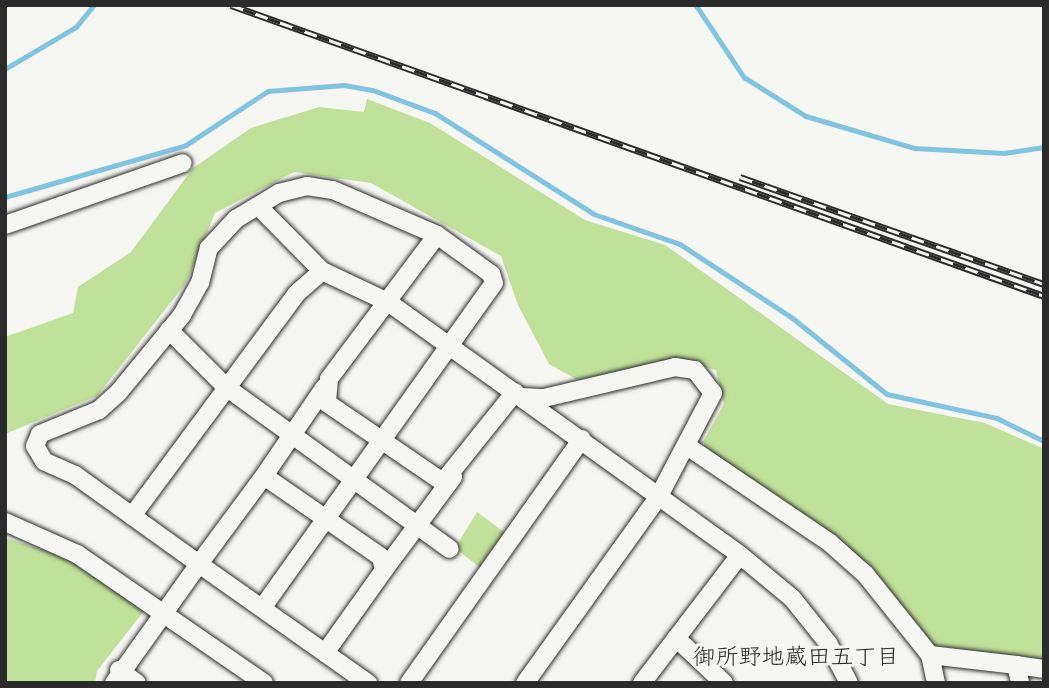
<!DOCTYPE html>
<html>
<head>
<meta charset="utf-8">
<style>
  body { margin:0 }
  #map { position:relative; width:1049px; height:688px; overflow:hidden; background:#f6f6f2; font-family:"Balsamiq Sans","Klee One",sans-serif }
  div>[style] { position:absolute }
  .green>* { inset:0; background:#c0e199 }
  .stream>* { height:4.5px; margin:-2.25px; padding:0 2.25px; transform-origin:2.25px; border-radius:2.25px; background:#81c4e2 }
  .roads { filter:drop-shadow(0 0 2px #2b2b2b) drop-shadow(0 0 2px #2b2b2b) }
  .minor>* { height:18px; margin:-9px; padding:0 9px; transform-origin:9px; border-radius:9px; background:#f6f6f2 }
  .rail>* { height:7px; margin-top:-3.5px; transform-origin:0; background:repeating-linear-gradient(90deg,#f6f6f2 0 13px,#2b2b2b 0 26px); box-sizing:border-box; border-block:2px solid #2b2b2b }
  span { translate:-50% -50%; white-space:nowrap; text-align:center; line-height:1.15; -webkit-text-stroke:6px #f6f6f2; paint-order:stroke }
  .neighbourhood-label { font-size:23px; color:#2b2b2b }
  .frame { position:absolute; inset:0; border:7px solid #2b2b2b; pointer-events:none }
</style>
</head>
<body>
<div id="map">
  <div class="green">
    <i style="clip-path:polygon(367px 99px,430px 123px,585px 220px,665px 245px,888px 404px,985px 423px,1044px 449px,1044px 662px,934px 645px,881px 579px,717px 465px,703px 442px,724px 404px,716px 370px,676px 359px,581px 382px,549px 364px,518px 305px,501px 256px,371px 183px,294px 172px,215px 213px,186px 283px,97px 396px,5px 434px,5px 337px,73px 313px,78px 287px,131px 252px,193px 168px,251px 128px,319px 107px,364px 112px)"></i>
    <i style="clip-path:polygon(477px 512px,508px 535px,483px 570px,455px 548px)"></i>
    <i style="clip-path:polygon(5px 538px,67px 557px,144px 611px,97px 671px,95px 683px,5px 683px)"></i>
  </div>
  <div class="stream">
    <i style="left:696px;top:5px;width:87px;rotate:56.3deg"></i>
    <i style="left:744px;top:77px;width:73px;rotate:32.2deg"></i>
    <i style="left:806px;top:116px;width:114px;rotate:16.4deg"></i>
    <i style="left:915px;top:148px;width:89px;rotate:3.2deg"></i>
    <i style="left:1004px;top:153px;width:40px;rotate:-8.5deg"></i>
    <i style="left:5px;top:69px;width:82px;rotate:-30.6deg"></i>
    <i style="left:76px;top:27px;width:28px;rotate:-51deg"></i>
    <i style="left:5px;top:197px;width:188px;rotate:-16deg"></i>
    <i style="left:186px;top:145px;width:98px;rotate:-33.4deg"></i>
    <i style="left:268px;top:91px;width:76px;rotate:-4.5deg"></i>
    <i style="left:344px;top:85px;width:29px;rotate:10deg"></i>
    <i style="left:373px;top:90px;width:66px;rotate:20.4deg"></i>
    <i style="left:435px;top:113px;width:188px;rotate:32.4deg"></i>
    <i style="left:594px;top:214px;width:91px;rotate:19.2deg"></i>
    <i style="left:680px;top:244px;width:136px;rotate:33.3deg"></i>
    <i style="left:794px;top:319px;width:119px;rotate:38.9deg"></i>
    <i style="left:887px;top:394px;width:113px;rotate:12.3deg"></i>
    <i style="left:997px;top:418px;width:52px;rotate:26.1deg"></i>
  </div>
  <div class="roads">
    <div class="minor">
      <i style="left:258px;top:206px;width:91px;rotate:45.4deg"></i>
      <i style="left:5px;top:225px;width:188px;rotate:-19.2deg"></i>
      <i style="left:437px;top:235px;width:180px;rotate:126.9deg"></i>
      <i style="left:329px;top:379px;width:24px;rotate:95deg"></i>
      <i style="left:327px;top:403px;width:140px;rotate:34.3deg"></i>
      <i style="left:443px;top:482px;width:115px;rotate:-51.3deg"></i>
      <i style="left:169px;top:330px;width:81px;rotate:45deg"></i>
      <i style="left:226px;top:387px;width:276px;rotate:35.9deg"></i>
      <i style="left:522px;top:397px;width:22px;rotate:3deg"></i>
      <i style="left:544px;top:398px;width:135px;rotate:-13.3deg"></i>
      <i style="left:675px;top:367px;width:20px;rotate:9deg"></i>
      <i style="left:695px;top:370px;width:29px;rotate:52deg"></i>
      <i style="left:713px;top:393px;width:116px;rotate:117.7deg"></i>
      <i style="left:659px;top:496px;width:230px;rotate:125.6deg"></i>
      <i style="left:687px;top:446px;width:173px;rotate:34.1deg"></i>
      <i style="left:830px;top:543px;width:47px;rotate:41.5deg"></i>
      <i style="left:865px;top:574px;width:104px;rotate:51.3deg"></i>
      <i style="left:264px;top:476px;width:107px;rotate:-55.7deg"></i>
      <i style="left:132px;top:516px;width:277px;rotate:-53.5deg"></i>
      <i style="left:297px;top:293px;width:33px;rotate:-41deg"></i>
      <i style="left:322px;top:271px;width:73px;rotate:25.2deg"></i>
      <i style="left:388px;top:302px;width:433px;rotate:35.7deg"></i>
      <i style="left:740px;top:555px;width:67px;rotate:39.6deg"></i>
      <i style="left:792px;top:598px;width:58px;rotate:51.3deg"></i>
      <i style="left:828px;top:643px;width:45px;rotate:62.3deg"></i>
      <i style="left:5px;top:522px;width:79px;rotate:24deg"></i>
      <i style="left:77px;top:554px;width:227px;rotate:34.6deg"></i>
      <i style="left:384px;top:570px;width:116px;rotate:-53.4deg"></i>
      <i style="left:676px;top:638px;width:66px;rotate:43.2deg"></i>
      <i style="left:325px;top:653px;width:102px;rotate:-54.6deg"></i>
      <i style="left:384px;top:570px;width:13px;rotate:-103deg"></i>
      <i style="left:381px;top:557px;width:142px;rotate:-145.3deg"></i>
      <i style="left:264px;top:476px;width:109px;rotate:126.5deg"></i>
      <i style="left:199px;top:564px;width:207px;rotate:35.2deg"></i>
      <i style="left:1016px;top:665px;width:28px;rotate:8deg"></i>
      <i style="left:119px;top:670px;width:22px;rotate:36deg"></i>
      <i style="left:114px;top:683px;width:146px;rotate:-54.5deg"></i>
      <i style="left:199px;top:564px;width:153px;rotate:-144.3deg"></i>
      <i style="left:75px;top:475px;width:34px;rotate:-156deg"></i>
      <i style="left:44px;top:461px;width:17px;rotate:-121deg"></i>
      <i style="left:35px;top:446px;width:13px;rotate:-67deg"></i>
      <i style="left:40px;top:434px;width:64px;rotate:-22.1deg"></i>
      <i style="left:99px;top:410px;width:25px;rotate:-42deg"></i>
      <i style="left:118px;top:393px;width:101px;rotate:-50.6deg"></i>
      <i style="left:182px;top:315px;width:37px;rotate:-61deg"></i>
      <i style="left:200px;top:283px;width:36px;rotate:-76deg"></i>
      <i style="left:209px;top:248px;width:40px;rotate:-47deg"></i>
      <i style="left:236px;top:219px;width:50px;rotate:-31.2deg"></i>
      <i style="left:279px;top:193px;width:29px;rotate:-14deg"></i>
      <i style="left:307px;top:186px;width:26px;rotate:9deg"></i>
      <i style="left:333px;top:190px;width:113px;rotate:23.4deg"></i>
      <i style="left:437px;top:235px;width:67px;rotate:35.8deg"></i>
      <i style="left:491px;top:274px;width:9px;rotate:72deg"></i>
      <i style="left:494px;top:283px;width:399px;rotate:125.5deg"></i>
      <i style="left:409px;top:683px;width:299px;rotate:-54.7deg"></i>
      <i style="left:642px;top:683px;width:161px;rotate:-52.6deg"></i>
      <i style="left:936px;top:683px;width:29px;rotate:-102deg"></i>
      <i style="left:930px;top:655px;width:87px;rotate:6.6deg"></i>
      <i style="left:1016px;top:665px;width:18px;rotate:77deg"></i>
    </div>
  </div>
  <div class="rail">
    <i style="left:231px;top:5px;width:864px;rotate:19.69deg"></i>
    <i style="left:740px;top:177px;width:322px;rotate:19.4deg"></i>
  </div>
  <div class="neighbourhood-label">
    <span style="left:796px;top:657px">御所野地蔵田五丁目</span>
  </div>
  <div class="frame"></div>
</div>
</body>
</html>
